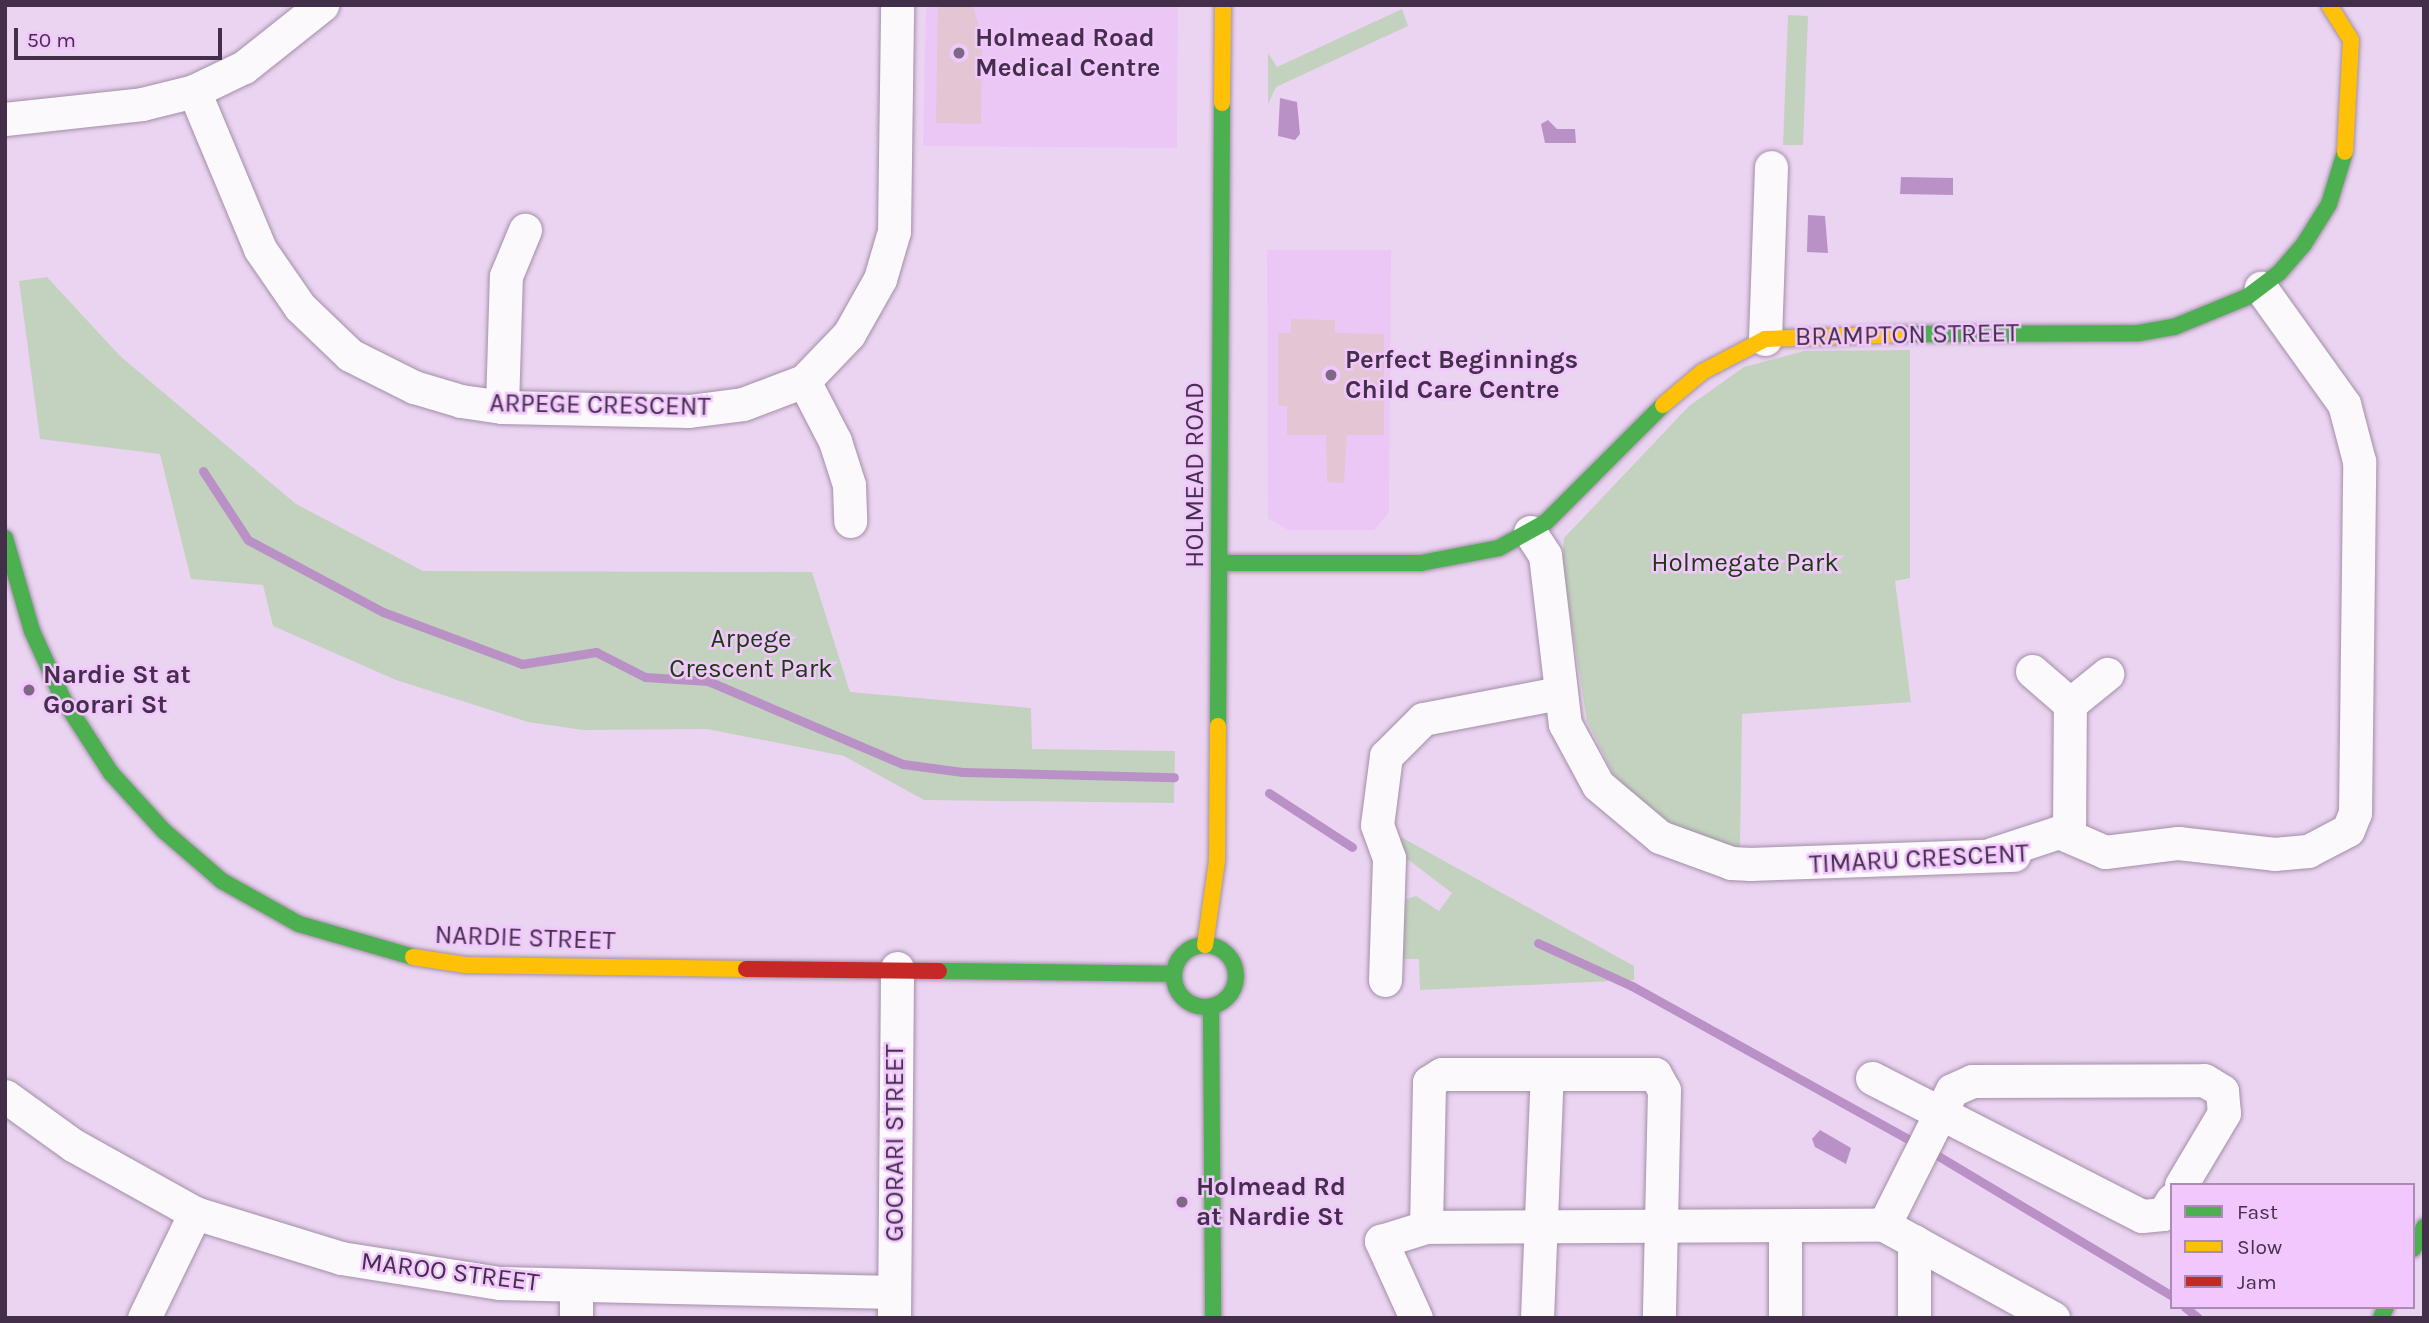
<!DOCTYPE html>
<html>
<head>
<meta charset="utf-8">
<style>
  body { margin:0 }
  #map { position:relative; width:2429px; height:1323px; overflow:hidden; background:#ebd4f1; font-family:Karla,sans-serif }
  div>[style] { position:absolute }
  .built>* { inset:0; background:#ebc7f5 }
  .green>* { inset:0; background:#c3d2be }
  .water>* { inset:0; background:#ba91c6 }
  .stream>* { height:9px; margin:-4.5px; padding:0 4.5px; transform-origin:4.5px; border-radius:4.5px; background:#ba91c6 }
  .building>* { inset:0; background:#e2c6d4 }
  .roads { filter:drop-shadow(0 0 2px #a28fa8) drop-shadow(0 0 2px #a28fa8) }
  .street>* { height:33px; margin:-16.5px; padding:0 16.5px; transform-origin:16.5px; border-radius:16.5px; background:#fcf9fd }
  .fast>* { height:16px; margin:-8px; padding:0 8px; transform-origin:8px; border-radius:8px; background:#4caf50 }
  .fast>.ring { margin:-8px; padding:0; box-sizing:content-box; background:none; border:16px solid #4caf50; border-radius:50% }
  .slow>* { height:16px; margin:-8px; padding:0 8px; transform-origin:8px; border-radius:8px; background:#ffc107 }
  .jam>* { height:16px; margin:-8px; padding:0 8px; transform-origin:8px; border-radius:8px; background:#c62828 }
  .dots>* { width:19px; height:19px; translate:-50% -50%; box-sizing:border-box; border:4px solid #f1c7fe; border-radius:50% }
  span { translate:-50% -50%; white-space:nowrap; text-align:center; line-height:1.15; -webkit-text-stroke:5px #f1c7fe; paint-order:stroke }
  .poi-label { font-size:26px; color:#442f4a; font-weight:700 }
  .left { translate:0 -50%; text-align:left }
  .street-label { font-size:26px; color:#442f4a }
  .park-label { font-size:26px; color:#193b0d }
  .frame { position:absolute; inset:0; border:7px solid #442f4a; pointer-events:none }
  .legend { position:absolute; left:2170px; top:1183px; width:245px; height:126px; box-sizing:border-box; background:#f1c7fe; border:2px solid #ac8ab6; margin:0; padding:9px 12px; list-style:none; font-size:21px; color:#442f4a }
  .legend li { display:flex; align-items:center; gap:14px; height:35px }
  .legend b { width:35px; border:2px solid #ac8ab6 }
  .scale { position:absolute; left:14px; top:28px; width:208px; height:32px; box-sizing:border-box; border:4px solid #442f4a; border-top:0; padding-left:9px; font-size:21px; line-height:24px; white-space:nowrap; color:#442f4a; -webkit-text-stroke:5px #f1c7fe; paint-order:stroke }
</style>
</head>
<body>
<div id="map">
  <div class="built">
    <i style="clip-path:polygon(926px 5px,1178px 5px,1177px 148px,923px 146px)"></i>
    <i style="clip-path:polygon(1267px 250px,1391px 250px,1389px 513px,1374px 530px,1288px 530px,1268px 518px)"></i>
  </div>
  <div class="green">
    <i style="clip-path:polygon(1402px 9px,1408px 26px,1276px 87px,1268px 104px,1268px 53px,1277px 67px)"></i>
    <i style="clip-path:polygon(1788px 15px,1808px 16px,1803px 145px,1783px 145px)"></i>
    <i style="clip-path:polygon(47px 277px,120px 356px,296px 504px,423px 571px,812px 572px,850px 692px,1031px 708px,1032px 749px,1175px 751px,1174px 803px,924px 800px,844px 756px,707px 729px,583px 730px,528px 722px,396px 680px,273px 626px,263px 585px,191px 579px,160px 454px,40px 439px,19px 281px)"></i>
    <i style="clip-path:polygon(1910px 350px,1910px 578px,1895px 581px,1911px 702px,1742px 714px,1740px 848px,1667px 827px,1614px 775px,1587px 721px,1562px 563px,1564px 538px,1689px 406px,1744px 367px,1804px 351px)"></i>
    <i style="clip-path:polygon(1401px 837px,1634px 966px,1634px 980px,1420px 990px,1419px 959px,1396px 959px,1404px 900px,1416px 896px,1439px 911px,1452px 893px,1402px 855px)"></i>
  </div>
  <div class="water">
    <i style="clip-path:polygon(1280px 98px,1297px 102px,1300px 134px,1295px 140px,1278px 136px)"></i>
    <i style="clip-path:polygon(1548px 120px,1557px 129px,1575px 129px,1576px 143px,1545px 143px,1541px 124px)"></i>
    <i style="clip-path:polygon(1901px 177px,1953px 178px,1953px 195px,1900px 194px)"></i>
    <i style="clip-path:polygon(1808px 215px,1825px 216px,1828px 253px,1807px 252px)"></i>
    <i style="clip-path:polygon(1820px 1130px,1851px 1148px,1846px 1164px,1815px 1147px,1812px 1139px)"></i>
  </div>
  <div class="stream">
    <i style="left:203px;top:471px;width:82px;rotate:56.9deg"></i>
    <i style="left:248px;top:540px;width:153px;rotate:28.1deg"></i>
    <i style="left:383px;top:612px;width:148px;rotate:20.5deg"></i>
    <i style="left:522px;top:664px;width:75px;rotate:-9.2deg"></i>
    <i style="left:596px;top:652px;width:55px;rotate:27deg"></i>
    <i style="left:645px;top:677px;width:63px;rotate:3.6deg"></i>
    <i style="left:708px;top:681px;width:212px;rotate:23.1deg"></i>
    <i style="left:903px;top:764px;width:60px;rotate:7.7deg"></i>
    <i style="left:962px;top:772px;width:212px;rotate:1.4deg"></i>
    <i style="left:1269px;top:793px;width:99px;rotate:33deg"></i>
    <i style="left:1538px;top:943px;width:103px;rotate:24.6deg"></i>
    <i style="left:1632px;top:986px;width:346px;rotate:29deg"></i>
    <i style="left:1935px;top:1154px;width:276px;rotate:30.9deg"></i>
    <i style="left:2185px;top:1307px;width:17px;rotate:40deg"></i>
  </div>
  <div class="building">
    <i style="clip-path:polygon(938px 5px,972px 5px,982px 34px,981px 124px,936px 123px)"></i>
    <i style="clip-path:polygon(1291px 319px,1335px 320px,1335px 333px,1384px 334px,1384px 435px,1347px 435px,1344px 483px,1327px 482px,1326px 435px,1287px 435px,1287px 406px,1278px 406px,1278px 333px,1291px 333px)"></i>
  </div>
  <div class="roads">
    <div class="street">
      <i style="left:194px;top:91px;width:171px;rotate:67.3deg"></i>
      <i style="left:260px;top:249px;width:70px;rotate:55.4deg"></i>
      <i style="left:300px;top:307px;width:69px;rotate:43.8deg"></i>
      <i style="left:350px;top:355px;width:72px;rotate:26.6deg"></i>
      <i style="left:414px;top:387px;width:49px;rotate:16.6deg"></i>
      <i style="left:461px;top:401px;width:41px;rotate:8.3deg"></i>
      <i style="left:502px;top:407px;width:187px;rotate:1.2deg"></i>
      <i style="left:689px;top:411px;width:54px;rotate:-7.4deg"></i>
      <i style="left:743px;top:404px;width:65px;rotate:-20.7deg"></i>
      <i style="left:804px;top:381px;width:65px;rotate:-46.2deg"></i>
      <i style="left:849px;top:334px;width:63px;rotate:-60.6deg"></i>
      <i style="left:880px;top:279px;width:50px;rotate:-73.7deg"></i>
      <i style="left:894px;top:231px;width:226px;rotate:-89.2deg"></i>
      <i style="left:5px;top:119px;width:138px;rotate:-6.2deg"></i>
      <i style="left:142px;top:104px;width:54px;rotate:-14deg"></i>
      <i style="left:194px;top:91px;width:55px;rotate:-25.6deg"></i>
      <i style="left:244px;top:67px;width:100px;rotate:-38.5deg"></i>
      <i style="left:1765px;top:339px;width:172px;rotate:-88deg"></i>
      <i style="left:804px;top:381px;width:68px;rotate:62.7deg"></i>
      <i style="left:835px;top:441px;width:46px;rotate:72.3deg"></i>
      <i style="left:849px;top:485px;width:36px;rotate:88deg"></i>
      <i style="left:502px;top:407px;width:131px;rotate:-88.3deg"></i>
      <i style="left:506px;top:276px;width:50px;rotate:-67.6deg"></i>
      <i style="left:1530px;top:532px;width:27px;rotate:57deg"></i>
      <i style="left:1545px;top:555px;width:170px;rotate:83.3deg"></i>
      <i style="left:1565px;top:724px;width:69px;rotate:61.6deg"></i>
      <i style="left:1598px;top:785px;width:81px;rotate:40deg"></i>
      <i style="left:1660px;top:837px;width:76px;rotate:20.1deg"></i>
      <i style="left:1731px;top:863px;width:20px;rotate:3deg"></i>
      <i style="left:1751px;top:864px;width:263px;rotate:-2deg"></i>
      <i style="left:2032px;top:671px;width:50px;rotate:41deg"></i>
      <i style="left:2070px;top:704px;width:48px;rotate:-39deg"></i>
      <i style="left:2069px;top:835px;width:131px;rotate:-89.6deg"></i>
      <i style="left:1992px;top:854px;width:71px;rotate:-18.2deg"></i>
      <i style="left:2059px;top:832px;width:50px;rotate:23.5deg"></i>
      <i style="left:2105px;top:852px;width:74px;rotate:-7deg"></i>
      <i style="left:2178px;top:843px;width:97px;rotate:6.5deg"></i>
      <i style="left:2274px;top:854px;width:34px;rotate:-5deg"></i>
      <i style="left:2308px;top:851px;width:45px;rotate:-27.7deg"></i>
      <i style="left:2348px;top:830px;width:18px;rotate:-68deg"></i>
      <i style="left:2355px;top:813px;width:352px;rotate:-89.3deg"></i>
      <i style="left:2359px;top:461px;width:59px;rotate:-104.7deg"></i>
      <i style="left:2344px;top:404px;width:143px;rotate:-125.6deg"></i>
      <i style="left:1385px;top:980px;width:122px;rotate:-88.1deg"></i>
      <i style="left:1389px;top:858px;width:35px;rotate:-110deg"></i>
      <i style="left:1377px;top:825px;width:70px;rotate:-82.6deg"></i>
      <i style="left:1386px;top:756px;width:52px;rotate:-45deg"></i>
      <i style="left:1423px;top:719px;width:138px;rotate:-10.8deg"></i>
      <i style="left:1872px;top:1078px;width:303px;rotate:27.1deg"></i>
      <i style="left:2142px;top:1216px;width:21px;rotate:-5deg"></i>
      <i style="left:2163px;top:1214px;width:17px;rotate:-57deg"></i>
      <i style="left:5px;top:1096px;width:84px;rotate:35.8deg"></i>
      <i style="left:73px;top:1145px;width:140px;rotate:29.1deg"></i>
      <i style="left:195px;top:1213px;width:153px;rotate:17.1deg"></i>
      <i style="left:341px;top:1258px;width:160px;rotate:9deg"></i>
      <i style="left:499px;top:1283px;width:395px;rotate:1.3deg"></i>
      <i style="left:1884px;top:1225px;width:151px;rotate:-63.3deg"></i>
      <i style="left:1952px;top:1090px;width:22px;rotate:-24deg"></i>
      <i style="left:1972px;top:1081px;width:232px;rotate:-0.2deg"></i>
      <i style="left:2204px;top:1080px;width:21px;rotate:31deg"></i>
      <i style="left:2222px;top:1091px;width:22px;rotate:85deg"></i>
      <i style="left:2224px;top:1113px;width:84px;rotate:120.8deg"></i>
      <i style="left:1785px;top:1226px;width:92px;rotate:90deg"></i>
      <i style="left:1426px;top:1227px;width:145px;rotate:-88.8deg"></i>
      <i style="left:1429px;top:1082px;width:15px;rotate:-32deg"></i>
      <i style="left:1442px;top:1074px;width:213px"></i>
      <i style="left:1655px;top:1074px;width:18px;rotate:61deg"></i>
      <i style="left:1664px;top:1090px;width:228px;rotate:91.3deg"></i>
      <i style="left:1914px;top:1241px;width:77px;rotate:90deg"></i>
      <i style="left:144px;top:1318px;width:117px;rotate:-64.1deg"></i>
      <i style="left:576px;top:1318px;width:31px;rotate:-90deg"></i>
      <i style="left:894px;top:1318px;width:350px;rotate:-89.5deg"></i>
      <i style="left:1416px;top:1318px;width:85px;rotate:-114.4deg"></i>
      <i style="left:1381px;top:1241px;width:47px;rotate:-17.3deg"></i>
      <i style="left:1426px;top:1227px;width:458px;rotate:-0.3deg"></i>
      <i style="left:1884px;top:1225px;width:193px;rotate:28.8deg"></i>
      <i style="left:1537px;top:1318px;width:244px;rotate:-87.7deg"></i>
    </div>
    <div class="fast">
      <i style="left:1904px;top:334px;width:235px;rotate:-0.2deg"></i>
      <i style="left:2139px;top:333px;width:36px;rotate:-10deg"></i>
      <i style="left:2174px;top:327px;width:79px;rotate:-22.3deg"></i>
      <i style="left:2247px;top:297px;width:40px;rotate:-37deg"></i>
      <i style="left:2279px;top:273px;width:38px;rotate:-49deg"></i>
      <i style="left:2304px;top:244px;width:47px;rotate:-58deg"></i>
      <i style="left:2329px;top:204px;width:54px;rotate:-72.9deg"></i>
      <i style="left:5px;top:538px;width:97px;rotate:73.8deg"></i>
      <i style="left:32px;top:631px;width:75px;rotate:65.5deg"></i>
      <i style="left:63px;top:699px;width:88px;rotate:57deg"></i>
      <i style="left:111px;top:773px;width:79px;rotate:47.6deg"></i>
      <i style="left:164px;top:831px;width:77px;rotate:40.8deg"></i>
      <i style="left:222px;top:881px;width:88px;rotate:29.2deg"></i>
      <i style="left:299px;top:924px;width:119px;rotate:16.1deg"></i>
      <i style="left:1219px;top:563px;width:202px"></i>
      <i style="left:1421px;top:563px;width:79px;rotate:-10.9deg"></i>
      <i style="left:1499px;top:548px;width:54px;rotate:-29deg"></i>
      <i style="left:1546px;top:522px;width:165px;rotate:-45deg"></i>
      <i style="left:1218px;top:726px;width:623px;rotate:-89.63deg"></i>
      <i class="ring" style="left:1174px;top:945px;width:46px;height:46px"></i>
      <i style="left:939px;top:971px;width:235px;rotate:0.7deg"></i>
      <i style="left:1211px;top:1007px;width:311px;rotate:89.6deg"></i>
      <i style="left:2413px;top:1249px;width:25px;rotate:-63deg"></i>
      <i style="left:2381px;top:1318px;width:12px;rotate:-66deg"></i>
    </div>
    <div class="slow">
      <i style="left:2329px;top:5px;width:41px;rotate:57.8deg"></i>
      <i style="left:2351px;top:40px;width:112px;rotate:93.1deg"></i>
      <i style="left:1222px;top:103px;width:98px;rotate:-89.4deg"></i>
      <i style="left:1663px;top:405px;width:51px;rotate:-40.2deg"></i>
      <i style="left:1702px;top:372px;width:71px;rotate:-27.6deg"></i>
      <i style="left:1765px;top:339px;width:139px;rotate:-2.1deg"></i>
      <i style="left:1205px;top:945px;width:85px;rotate:-81.9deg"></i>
      <i style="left:1217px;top:861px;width:135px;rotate:-89.6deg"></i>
      <i style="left:413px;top:957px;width:53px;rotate:8.7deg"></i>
      <i style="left:465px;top:965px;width:281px;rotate:0.8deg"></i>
    </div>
    <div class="jam">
      <i style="left:746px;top:969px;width:193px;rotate:0.6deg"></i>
    </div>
  </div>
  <div class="dots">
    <i style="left:959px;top:53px;background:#7e6984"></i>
    <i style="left:1331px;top:375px;background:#7e6984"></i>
    <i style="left:29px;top:690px;background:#7e6984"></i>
    <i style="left:1182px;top:1202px;background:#7e6984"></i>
  </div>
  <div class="poi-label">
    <span class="left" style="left:975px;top:53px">Holmead Road<br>Medical Centre</span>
    <span class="left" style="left:1345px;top:375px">Perfect Beginnings<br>Child Care Centre</span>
    <span class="left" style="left:43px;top:690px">Nardie St at<br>Goorari St</span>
    <span class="left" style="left:1196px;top:1202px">Holmead Rd<br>at Nardie St</span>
  </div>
  <div class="street-label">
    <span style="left:1907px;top:335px;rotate:-1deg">BRAMPTON STREET</span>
    <span style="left:600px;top:405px;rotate:1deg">ARPEGE CRESCENT</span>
    <span style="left:1195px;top:475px;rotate:-90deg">HOLMEAD ROAD</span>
    <span style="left:1919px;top:859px;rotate:-3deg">TIMARU CRESCENT</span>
    <span style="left:525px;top:938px;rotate:2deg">NARDIE STREET</span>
    <span style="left:895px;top:1143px;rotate:-90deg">GOORARI STREET</span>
    <span style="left:450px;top:1272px;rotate:7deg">MAROO STREET</span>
  </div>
  <div class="park-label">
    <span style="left:1745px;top:563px">Holmegate Park</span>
    <span style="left:751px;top:654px">Arpege<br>Crescent Park</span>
  </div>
  <div class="frame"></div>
  <ul class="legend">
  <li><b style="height:9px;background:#4caf50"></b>Fast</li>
  <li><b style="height:9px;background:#ffc107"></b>Slow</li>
  <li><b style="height:9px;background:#c62828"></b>Jam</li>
  </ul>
  <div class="scale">50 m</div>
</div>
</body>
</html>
